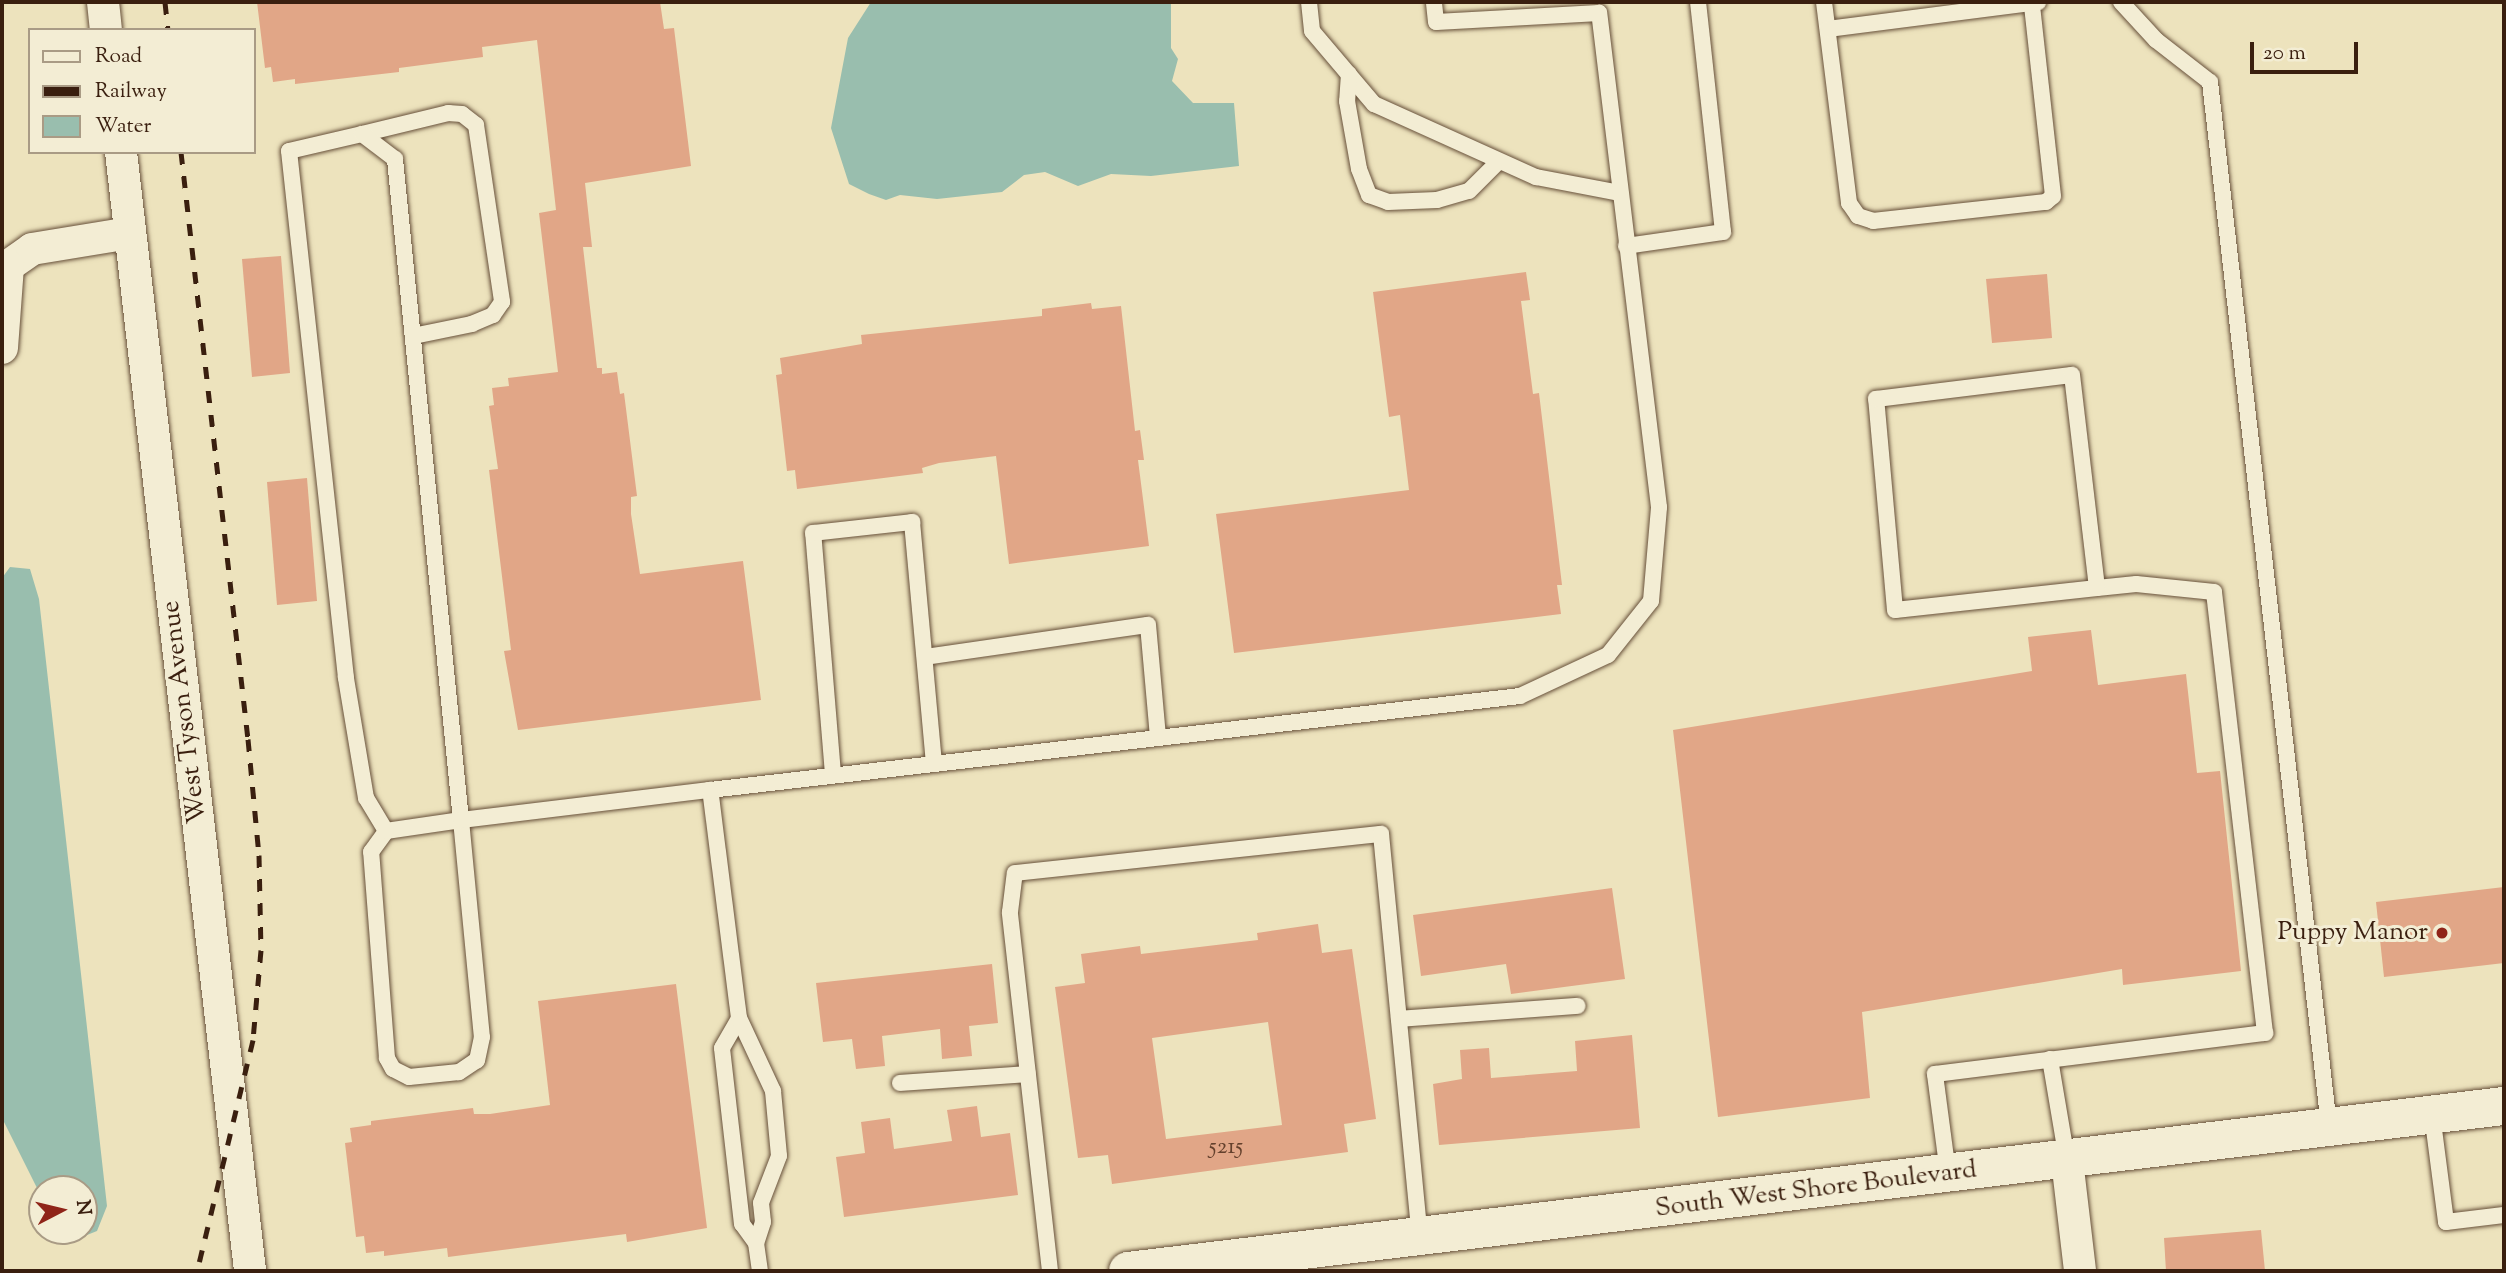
<!DOCTYPE html>
<html>
<head>
<meta charset="utf-8">
<style>
  body { margin:0 }
  #map { position:relative; width:2506px; height:1273px; overflow:hidden; background:#ede3bd; font-family:"Sorts Mill Goudy",serif }
  div>[style] { position:absolute }
  .water>* { inset:0; background:#99beae }
  .building>* { inset:0; background:#e1a687 }
  .roads { filter:drop-shadow(0 0 2px #67503a) drop-shadow(0 0 2px #67503a) }
  .lane>* { height:16px; margin:-8px; padding:0 8px; transform-origin:8px; border-radius:8px; background:#f3edd4 }
  .street>* { height:32px; margin:-16px; padding:0 16px; transform-origin:16px; border-radius:16px; background:#f3edd4 }
  .secondary>* { height:38px; margin:-19px; padding:0 19px; transform-origin:19px; border-radius:19px; background:#f3edd4 }
  .rail>* { height:5px; margin-top:-2.5px; transform-origin:0; background:repeating-linear-gradient(90deg,#3a1f0f 0 12px,transparent 0 24px) }
  .dots>* { width:19px; height:19px; translate:-50% -50%; box-sizing:border-box; border:4px solid #f3edd4; border-radius:50% }
  span { translate:-50% -50%; white-space:nowrap; text-align:center; line-height:1.15; -webkit-text-stroke:6px #f3edd4; paint-order:stroke }
  .number-label { font-size:23px; color:#64412d }
  .number-label span { -webkit-text-stroke-width:0 }
  .street-label { font-size:26px; color:#3a1f0f }
  .poi-label { font-size:26px; color:#3a1f0f }
  .right { translate:-100% -50%; text-align:right }
  .frame { position:absolute; inset:0; border:4px solid #3a1f0f; pointer-events:none }
  .legend { position:absolute; left:28px; top:28px; width:228px; height:126px; box-sizing:border-box; background:#f3edd4; border:2px solid #a99b85; margin:0; padding:9px 12px; list-style:none; font-size:21px; color:#3a1f0f }
  .legend li { display:flex; align-items:center; gap:14px; height:35px }
  .legend b { width:35px; border:2px solid #a99b85 }
  .north { position:absolute; left:28px; top:1175px; width:70px; height:70px; box-sizing:border-box; background:#f3edd4; border:2px solid #a99b85; border-radius:50%; rotate:83deg; font-size:19px; font-weight:700; line-height:28px; text-align:center; color:#3a1f0f }
  .north::after { content:''; display:block; margin:auto; width:24px; height:32px; background:#8f2418; clip-path:polygon(50% 0,100% 100%,50% 72%,0 100%) }
  .scale { position:absolute; left:2250px; top:42px; width:108px; height:32px; box-sizing:border-box; border:4px solid #3a1f0f; border-top:0; padding-left:9px; font-size:21px; line-height:24px; white-space:nowrap; color:#3a1f0f; -webkit-text-stroke:5px #f3edd4; paint-order:stroke }
</style>
</head>
<body>
<div id="map">
  <div class="water">
    <i style="clip-path:polygon(871px 2px,1171px 2px,1171px 48px,1178px 59px,1172px 81px,1193px 103px,1234px 103px,1239px 166px,1151px 176px,1111px 174px,1078px 186px,1045px 172px,1024px 175px,1002px 192px,937px 199px,900px 195px,886px 200px,869px 194px,849px 184px,831px 128px,848px 38px)"></i>
    <i style="clip-path:polygon(10px 567px,30px 569px,39px 599px,107px 1206px,97px 1231px,82px 1237px,64px 1231px,84px 1231px,84px 1189px,42px 1189px,42px 1198px,2px 1118px,2px 578px)"></i>
  </div>
  <div class="building">
    <i style="clip-path:polygon(257px 2px,660px 2px,664px 29px,674px 28px,691px 166px,585px 183px,592px 247px,583px 247px,597px 368px,602px 368px,602px 374px,617px 372px,620px 394px,624px 393px,637px 496px,631px 497px,631px 514px,640px 574px,743px 561px,761px 700px,518px 730px,504px 651px,511px 650px,489px 470px,498px 469px,489px 406px,494px 405px,492px 388px,509px 386px,508px 378px,558px 372px,539px 213px,556px 210px,537px 40px,482px 47px,483px 57px,399px 68px,399px 72px,295px 84px,295px 79px,273px 82px,271px 67px,265px 68px)"></i>
    <i style="clip-path:polygon(281px 256px,290px 373px,252px 377px,242px 259px)"></i>
    <i style="clip-path:polygon(1526px 272px,1530px 300px,1521px 301px,1533px 394px,1539px 393px,1562px 585px,1557px 585px,1561px 614px,1234px 653px,1216px 514px,1409px 490px,1400px 415px,1389px 417px,1373px 292px)"></i>
    <i style="clip-path:polygon(2047px 274px,2052px 338px,1992px 343px,1986px 279px)"></i>
    <i style="clip-path:polygon(1091px 303px,1092px 309px,1121px 306px,1135px 431px,1140px 430px,1144px 460px,1138px 460px,1149px 546px,1009px 564px,996px 456px,939px 463px,922px 468px,923px 473px,797px 489px,795px 470px,787px 471px,776px 375px,782px 374px,780px 358px,862px 344px,861px 335px,1042px 316px,1042px 309px)"></i>
    <i style="clip-path:polygon(307px 478px,317px 601px,277px 605px,267px 482px)"></i>
    <i style="clip-path:polygon(2091px 630px,2098px 685px,2186px 674px,2197px 773px,2220px 771px,2241px 971px,2123px 985px,2122px 969px,1862px 1012px,1870px 1098px,1718px 1117px,1673px 730px,2032px 671px,2028px 637px)"></i>
    <i style="clip-path:polygon(2504px 887px,2504px 963px,2384px 977px,2376px 902px)"></i>
    <i style="clip-path:polygon(1612px 888px,1625px 979px,1511px 994px,1506px 964px,1421px 976px,1413px 915px)"></i>
    <i style="clip-path:polygon(evenodd,1318px 924px,1322px 953px,1352px 949px,1372px 1090px,1376px 1119px,1344px 1124px,1348px 1152px,1112px 1184px,1108px 1155px,1078px 1158px,1055px 987px,1085px 983px,1081px 954px,1140px 946px,1141px 954px,1258px 940px,1257px 933px,1318px 924px,1268px 1022px,1282px 1125px,1166px 1139px,1152px 1038px,1268px 1022px)"></i>
    <i style="clip-path:polygon(992px 964px,998px 1023px,969px 1026px,972px 1056px,942px 1059px,940px 1029px,882px 1036px,885px 1066px,856px 1069px,852px 1039px,823px 1042px,816px 983px)"></i>
    <i style="clip-path:polygon(676px 984px,707px 1228px,627px 1242px,626px 1234px,448px 1257px,447px 1248px,384px 1256px,384px 1251px,366px 1253px,364px 1236px,356px 1237px,345px 1143px,352px 1142px,350px 1128px,371px 1125px,371px 1121px,473px 1108px,474px 1114px,490px 1114px,550px 1105px,538px 1001px)"></i>
    <i style="clip-path:polygon(1632px 1035px,1640px 1128px,1439px 1145px,1433px 1084px,1462px 1079px,1460px 1050px,1489px 1048px,1491px 1078px,1577px 1071px,1575px 1041px)"></i>
    <i style="clip-path:polygon(977px 1106px,981px 1137px,1010px 1133px,1018px 1195px,844px 1217px,836px 1157px,865px 1153px,861px 1122px,890px 1118px,894px 1149px,952px 1141px,947px 1110px)"></i>
    <i style="clip-path:polygon(2261px 1230px,2265px 1271px,2166px 1271px,2164px 1238px)"></i>
  </div>
  <div class="roads">
    <div class="lane">
      <i style="left:1309px;top:2px;width:29px;rotate:84deg"></i>
      <i style="left:1312px;top:31px;width:96px;rotate:49.7deg"></i>
      <i style="left:1374px;top:104px;width:178px;rotate:24.3deg"></i>
      <i style="left:1536px;top:177px;width:86px;rotate:10.8deg"></i>
      <i style="left:1824px;top:2px;width:203px;rotate:82.9deg"></i>
      <i style="left:1849px;top:203px;width:16px;rotate:55deg"></i>
      <i style="left:1858px;top:216px;width:16px;rotate:18deg"></i>
      <i style="left:1873px;top:221px;width:174px;rotate:-6.3deg"></i>
      <i style="left:2046px;top:202px;width:9px;rotate:-41deg"></i>
      <i style="left:2053px;top:196px;width:192px;rotate:-96.3deg"></i>
      <i style="left:2121px;top:2px;width:52px;rotate:47.4deg"></i>
      <i style="left:2156px;top:40px;width:68px;rotate:37.9deg"></i>
      <i style="left:2210px;top:82px;width:1052px;rotate:83.5deg"></i>
      <i style="left:1828px;top:29px;width:212px;rotate:-7.3deg"></i>
      <i style="left:1349px;top:74px;width:27px;rotate:94deg"></i>
      <i style="left:1347px;top:101px;width:69px;rotate:80deg"></i>
      <i style="left:1359px;top:169px;width:28px;rotate:69deg"></i>
      <i style="left:1369px;top:195px;width:20px;rotate:20deg"></i>
      <i style="left:1388px;top:202px;width:49px;rotate:-2.3deg"></i>
      <i style="left:1437px;top:200px;width:33px;rotate:-16deg"></i>
      <i style="left:1469px;top:191px;width:42px;rotate:-45deg"></i>
      <i style="left:362px;top:134px;width:89px;rotate:-13.7deg"></i>
      <i style="left:448px;top:113px;width:14px;rotate:4deg"></i>
      <i style="left:462px;top:114px;width:18px;rotate:38deg"></i>
      <i style="left:476px;top:125px;width:179px;rotate:81.6deg"></i>
      <i style="left:502px;top:302px;width:16px;rotate:125deg"></i>
      <i style="left:493px;top:315px;width:23px;rotate:157deg"></i>
      <i style="left:472px;top:324px;width:60px;rotate:168.5deg"></i>
      <i style="left:1626px;top:246px;width:98px;rotate:-8.2deg"></i>
      <i style="left:1723px;top:232px;width:231px;rotate:-96.2deg"></i>
      <i style="left:925px;top:657px;width:225px;rotate:-8.2deg"></i>
      <i style="left:1148px;top:625px;width:112px;rotate:84.9deg"></i>
      <i style="left:833px;top:774px;width:242px;rotate:-94.7deg"></i>
      <i style="left:813px;top:533px;width:100px;rotate:-6.3deg"></i>
      <i style="left:912px;top:522px;width:242px;rotate:84.8deg"></i>
      <i style="left:461px;top:820px;width:218px;rotate:84.5deg"></i>
      <i style="left:482px;top:1037px;width:24px;rotate:102deg"></i>
      <i style="left:477px;top:1060px;width:22px;rotate:146deg"></i>
      <i style="left:459px;top:1072px;width:50px;rotate:174.3deg"></i>
      <i style="left:409px;top:1077px;width:18px;rotate:-153deg"></i>
      <i style="left:393px;top:1069px;width:13px;rotate:-119deg"></i>
      <i style="left:387px;top:1058px;width:207px;rotate:-94.4deg"></i>
      <i style="left:371px;top:852px;width:26px;rotate:-54deg"></i>
      <i style="left:386px;top:831px;width:76px;rotate:-8.3deg"></i>
      <i style="left:386px;top:831px;width:39px;rotate:-121deg"></i>
      <i style="left:366px;top:798px;width:122px;rotate:-99.5deg"></i>
      <i style="left:346px;top:678px;width:530px;rotate:-96.17deg"></i>
      <i style="left:289px;top:151px;width:75px;rotate:-13.1deg"></i>
      <i style="left:362px;top:134px;width:41px;rotate:37.1deg"></i>
      <i style="left:395px;top:159px;width:664px;rotate:84.3deg"></i>
      <i style="left:461px;top:820px;width:251px;rotate:-6.9deg"></i>
      <i style="left:739px;top:1018px;width:230px;rotate:-97.2deg"></i>
      <i style="left:710px;top:790px;width:815px;rotate:-6.62deg"></i>
      <i style="left:1520px;top:696px;width:97px;rotate:-25deg"></i>
      <i style="left:1608px;top:655px;width:69px;rotate:-51.5deg"></i>
      <i style="left:1651px;top:601px;width:94px;rotate:-85.1deg"></i>
      <i style="left:1659px;top:507px;width:498px;rotate:-96.9deg"></i>
      <i style="left:1599px;top:13px;width:163px;rotate:176.8deg"></i>
      <i style="left:1436px;top:22px;width:20px;rotate:-96deg"></i>
      <i style="left:1399px;top:1019px;width:179px;rotate:-4.2deg"></i>
      <i style="left:2050px;top:1059px;width:102px;rotate:80.4deg"></i>
      <i style="left:900px;top:1083px;width:128px;rotate:-4deg"></i>
      <i style="left:2432px;top:1114px;width:109px;rotate:82.6deg"></i>
      <i style="left:2446px;top:1222px;width:58px;rotate:-6.9deg"></i>
      <i style="left:1948px;top:1173px;width:100px;rotate:-97.5deg"></i>
      <i style="left:1935px;top:1074px;width:333px;rotate:-7.1deg"></i>
      <i style="left:2265px;top:1033px;width:444px;rotate:-96.6deg"></i>
      <i style="left:2214px;top:592px;width:78px;rotate:-174.1deg"></i>
      <i style="left:2136px;top:584px;width:39px;rotate:174deg"></i>
      <i style="left:2097px;top:588px;width:203px;rotate:173.8deg"></i>
      <i style="left:1895px;top:610px;width:212px;rotate:-95.1deg"></i>
      <i style="left:1876px;top:399px;width:197px;rotate:-7deg"></i>
      <i style="left:2072px;top:375px;width:214px;rotate:83.3deg"></i>
      <i style="left:756px;top:1243px;width:24px;rotate:-126deg"></i>
      <i style="left:742px;top:1224px;width:177px;rotate:-96.5deg"></i>
      <i style="left:722px;top:1048px;width:34px;rotate:-60deg"></i>
      <i style="left:739px;top:1018px;width:81px;rotate:65deg"></i>
      <i style="left:773px;top:1091px;width:65px;rotate:84.7deg"></i>
      <i style="left:779px;top:1156px;width:50px;rotate:111deg"></i>
      <i style="left:761px;top:1203px;width:19px;rotate:84deg"></i>
      <i style="left:763px;top:1222px;width:22px;rotate:108deg"></i>
      <i style="left:756px;top:1243px;width:28px;rotate:82deg"></i>
      <i style="left:1050px;top:1271px;width:361px;rotate:-96.4deg"></i>
      <i style="left:1010px;top:912px;width:39px;rotate:-83deg"></i>
      <i style="left:1015px;top:873px;width:368px;rotate:-6.1deg"></i>
      <i style="left:1381px;top:834px;width:405px;rotate:84.5deg"></i>
    </div>
    <div class="street">
      <i style="left:103px;top:2px;width:28px;rotate:84deg"></i>
      <i style="left:121px;top:152px;width:1126px;rotate:83.42deg"></i>
      <i style="left:8px;top:266px;width:29px;rotate:-35deg"></i>
      <i style="left:32px;top:249px;width:99px;rotate:-9.3deg"></i>
      <i style="left:2px;top:268px;width:6px;rotate:-18deg"></i>
      <i style="left:8px;top:266px;width:82px;rotate:94.2deg"></i>
      <i style="left:2067px;top:1160px;width:112px;rotate:83.3deg"></i>
    </div>
    <div class="secondary">
      <i style="left:1128px;top:1271px;width:1386px;rotate:-6.84deg"></i>
    </div>
  </div>
  <div class="rail">
    <i style="left:165px;top:2px;width:28px;rotate:84deg"></i>
    <i style="left:181px;top:152px;width:591px;rotate:83.49deg"></i>
    <i style="left:248px;top:739px;width:117px;rotate:84.6deg"></i>
    <i style="left:259px;top:855px;width:95px;rotate:88.8deg"></i>
    <i style="left:261px;top:950px;width:90px;rotate:95.1deg"></i>
    <i style="left:253px;top:1040px;width:238px;rotate:103.6deg"></i>
  </div>
  <div class="dots">
    <i style="left:2442px;top:933px;background:#8f2418"></i>
  </div>
  <div class="number-label">
    <span style="left:1226px;top:1148px">5215</span>
  </div>
  <div class="street-label">
    <span style="left:185px;top:712px;rotate:-97deg">West Tyson Avenue</span>
    <span style="left:1816px;top:1190px;rotate:-7deg">South West Shore Boulevard</span>
  </div>
  <div class="poi-label">
    <span class="right" style="left:2428px;top:933px">Puppy Manor</span>
  </div>
  <div class="frame"></div>
  <ul class="legend">
  <li><b style="height:9px;background:#f3edd4"></b>Road</li>
  <li><b style="height:9px;background:#3a1f0f"></b>Railway</li>
  <li><b style="height:19px;background:#99beae"></b>Water</li>
  </ul>
  <div class="north">N</div>
  <div class="scale">20 m</div>
</div>
</body>
</html>
